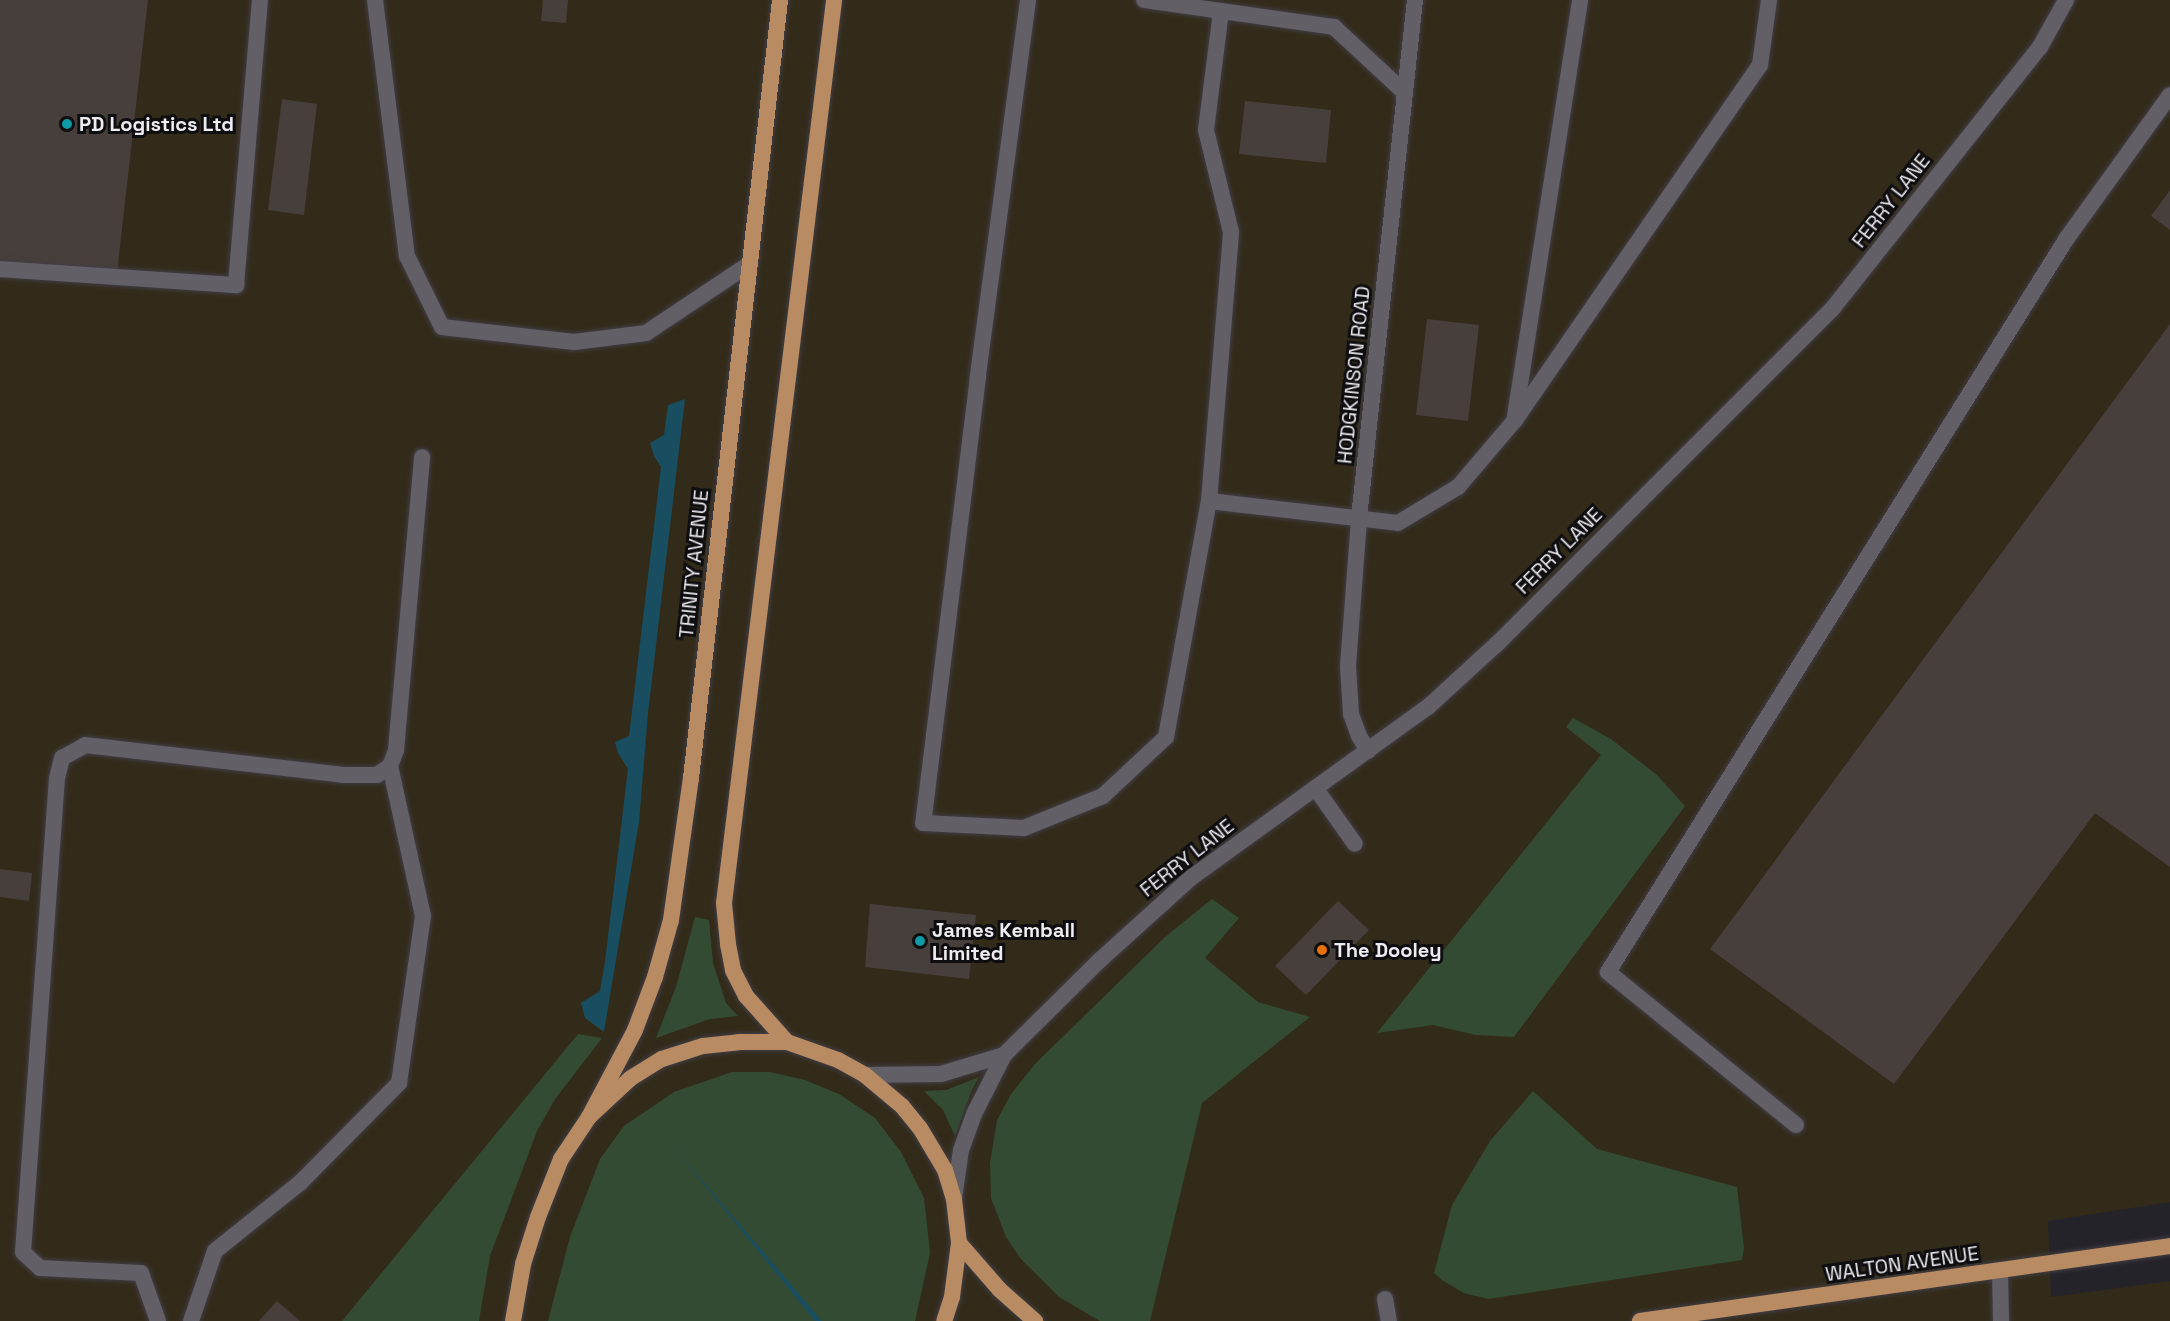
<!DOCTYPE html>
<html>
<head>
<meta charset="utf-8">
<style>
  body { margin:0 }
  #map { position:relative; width:2170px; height:1321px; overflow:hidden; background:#25232a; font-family:"Space Grotesk",sans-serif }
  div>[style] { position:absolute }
  .industrial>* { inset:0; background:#332b1a }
  .green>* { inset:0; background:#334b33 }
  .water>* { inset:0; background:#194e60 }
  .building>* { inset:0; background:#473f3b }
  .roads { filter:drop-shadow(0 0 2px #403d44) drop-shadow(0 0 2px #403d44) }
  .service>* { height:16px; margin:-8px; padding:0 8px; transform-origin:8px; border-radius:8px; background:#625f67 }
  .minor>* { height:16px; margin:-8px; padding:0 8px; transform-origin:8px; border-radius:8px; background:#625f67 }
  .tertiary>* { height:16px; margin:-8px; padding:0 8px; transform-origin:8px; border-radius:8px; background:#625f67 }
  .primary>* { height:16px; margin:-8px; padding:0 8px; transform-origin:8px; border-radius:8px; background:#b98b62 }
  .dots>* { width:16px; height:16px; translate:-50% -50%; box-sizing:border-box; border:3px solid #0e0d10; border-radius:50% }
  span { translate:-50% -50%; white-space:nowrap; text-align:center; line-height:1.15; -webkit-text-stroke:6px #0e0d10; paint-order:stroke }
  .poi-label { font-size:20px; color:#eeecf1; font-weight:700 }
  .left { translate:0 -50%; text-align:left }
  .street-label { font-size:20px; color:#eeecf1 }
</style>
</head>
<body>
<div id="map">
  <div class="industrial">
    <i style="clip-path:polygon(0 0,2170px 0,2170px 1202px,2048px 1221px,2051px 1297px,2170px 1281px,2170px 1321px,0 1321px)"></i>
  </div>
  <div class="green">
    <i style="clip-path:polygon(1573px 718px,1611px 739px,1657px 775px,1685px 806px,1514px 1037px,1476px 1035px,1433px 1025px,1377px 1033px,1601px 755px,1566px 727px)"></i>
    <i style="clip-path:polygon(1212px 899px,1239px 918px,1205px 958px,1258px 1002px,1310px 1017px,1202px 1103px,1150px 1321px,1100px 1321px,1059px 1297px,1021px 1259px,1006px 1237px,991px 1198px,990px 1163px,997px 1120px,1011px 1094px,1035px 1064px,1165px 937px)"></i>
    <i style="clip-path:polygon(695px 917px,709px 920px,713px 963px,726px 1003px,738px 1016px,710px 1019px,656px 1038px,676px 987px)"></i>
    <i style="clip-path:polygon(578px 1034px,602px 1038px,555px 1099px,537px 1131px,490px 1256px,479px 1321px,342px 1321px)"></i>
    <i style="clip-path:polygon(732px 1072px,770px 1072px,805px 1080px,839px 1094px,875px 1118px,901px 1152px,924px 1198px,930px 1253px,915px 1321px,548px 1321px,570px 1237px,600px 1159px,624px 1126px,674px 1092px)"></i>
    <i style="clip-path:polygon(979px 1077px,972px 1090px,955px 1136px,943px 1110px,924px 1091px,946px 1090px)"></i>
    <i style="clip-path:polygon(1533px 1091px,1597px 1149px,1737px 1187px,1744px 1248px,1742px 1260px,1488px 1299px,1464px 1293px,1442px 1280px,1434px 1273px,1452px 1205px,1490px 1141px)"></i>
  </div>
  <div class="water">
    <i style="clip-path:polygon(685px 399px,648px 713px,639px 822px,604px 1032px,585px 1018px,581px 1003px,600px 991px,605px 962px,628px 769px,618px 753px,615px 742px,629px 736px,661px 467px,654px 456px,650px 443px,664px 435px,668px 405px)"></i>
    <i style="clip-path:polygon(672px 1145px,822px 1321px,815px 1321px)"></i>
  </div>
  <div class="building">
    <i style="clip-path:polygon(0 0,148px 0,116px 281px,0 268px)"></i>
    <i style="clip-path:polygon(543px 0,568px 0,566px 23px,541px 21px)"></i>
    <i style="clip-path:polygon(282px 99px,317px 104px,304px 215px,268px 210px)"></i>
    <i style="clip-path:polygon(1245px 101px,1331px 110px,1326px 163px,1239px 154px)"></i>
    <i style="clip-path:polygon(2170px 190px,2170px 230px,2151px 216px)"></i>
    <i style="clip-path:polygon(1427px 319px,1479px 325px,1468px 421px,1416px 415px)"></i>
    <i style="clip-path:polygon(2170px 324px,2170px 867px,2095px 813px,1894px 1084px,1710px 949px)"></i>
    <i style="clip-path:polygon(0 869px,32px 873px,29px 901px,0 897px)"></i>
    <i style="clip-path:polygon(1338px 901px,1369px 930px,1306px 995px,1275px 966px)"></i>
    <i style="clip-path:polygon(870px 904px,976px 915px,969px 979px,865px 967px)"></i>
    <i style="clip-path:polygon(277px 1301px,300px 1321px,259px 1321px)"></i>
  </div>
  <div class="roads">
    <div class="service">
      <i style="left:375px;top:0;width:258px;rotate:82.9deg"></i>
      <i style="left:407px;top:256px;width:79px;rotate:63.8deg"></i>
      <i style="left:442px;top:327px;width:133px;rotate:6.5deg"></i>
      <i style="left:574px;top:342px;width:73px;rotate:-7.1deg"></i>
      <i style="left:646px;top:333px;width:123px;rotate:-33.7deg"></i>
      <i style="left:1028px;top:0;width:380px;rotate:97.6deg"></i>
      <i style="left:978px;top:377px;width:449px;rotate:97deg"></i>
      <i style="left:923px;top:823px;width:101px;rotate:2.8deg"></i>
      <i style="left:1024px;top:828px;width:85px;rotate:-22.1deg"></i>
      <i style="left:1103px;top:796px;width:86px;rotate:-43.1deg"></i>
      <i style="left:1166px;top:737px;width:240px;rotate:-79.7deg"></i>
      <i style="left:1209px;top:501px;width:270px;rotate:-85.3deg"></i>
      <i style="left:1231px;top:232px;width:105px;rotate:-103.8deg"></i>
      <i style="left:1206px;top:130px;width:120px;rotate:-82.8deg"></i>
      <i style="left:1144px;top:0;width:192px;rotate:8.1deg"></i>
      <i style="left:1334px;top:27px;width:97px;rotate:42.9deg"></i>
      <i style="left:0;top:269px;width:237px;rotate:3.9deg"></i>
      <i style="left:236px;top:285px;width:286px;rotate:-85.2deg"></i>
      <i style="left:1515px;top:416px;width:421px;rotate:-81.1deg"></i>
      <i style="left:1209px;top:501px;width:190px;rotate:6.6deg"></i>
      <i style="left:1398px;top:523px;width:70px;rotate:-31deg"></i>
      <i style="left:1458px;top:487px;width:88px;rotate:-49.6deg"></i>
      <i style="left:1515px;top:420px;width:431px;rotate:-55.4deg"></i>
      <i style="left:1760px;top:65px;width:66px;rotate:-82.1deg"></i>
      <i style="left:1316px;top:789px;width:67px;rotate:54.7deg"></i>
      <i style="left:1796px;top:1125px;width:242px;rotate:-140.9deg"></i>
      <i style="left:1608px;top:972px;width:866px;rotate:-57.98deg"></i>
      <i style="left:2067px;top:238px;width:176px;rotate:-54.2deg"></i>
      <i style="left:1385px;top:1299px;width:22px;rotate:80deg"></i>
      <i style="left:158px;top:1321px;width:51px;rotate:-109.5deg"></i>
      <i style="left:141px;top:1273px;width:101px;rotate:-177.2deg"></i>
      <i style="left:40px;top:1268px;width:23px;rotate:-137deg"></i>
      <i style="left:23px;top:1252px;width:475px;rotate:-85.9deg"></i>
      <i style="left:57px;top:778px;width:21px;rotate:-76deg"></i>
      <i style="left:62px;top:758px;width:26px;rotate:-29deg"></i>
      <i style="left:85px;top:745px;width:260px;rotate:6.6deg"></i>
      <i style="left:343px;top:775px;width:34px"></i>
      <i style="left:377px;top:775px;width:16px;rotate:-35deg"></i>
      <i style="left:390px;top:766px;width:17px;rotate:-69deg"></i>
      <i style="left:396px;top:750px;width:294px;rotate:-84.9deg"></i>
      <i style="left:191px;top:1321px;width:74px;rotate:-71.1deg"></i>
      <i style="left:215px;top:1251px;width:109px;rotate:-38.7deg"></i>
      <i style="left:300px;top:1183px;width:141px;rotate:-45.3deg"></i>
      <i style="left:399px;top:1083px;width:169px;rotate:-81.8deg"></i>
      <i style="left:423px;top:916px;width:154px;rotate:-102.4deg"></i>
    </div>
    <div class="minor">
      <i style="left:1368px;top:751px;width:17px;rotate:-121deg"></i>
      <i style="left:1359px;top:736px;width:23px;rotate:-110deg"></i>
      <i style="left:1351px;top:714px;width:48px;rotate:-93.6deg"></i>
      <i style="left:1348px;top:666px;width:148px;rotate:-85.7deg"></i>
      <i style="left:1359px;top:518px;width:521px;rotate:-83.83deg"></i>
      <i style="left:2000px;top:1272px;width:49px;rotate:88.8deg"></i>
    </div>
    <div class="tertiary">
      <i style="left:865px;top:1075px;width:76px;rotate:-0.8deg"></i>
      <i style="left:941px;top:1074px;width:66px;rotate:-16.8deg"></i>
      <i style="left:954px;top:1199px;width:49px;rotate:-81.9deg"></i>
      <i style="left:961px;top:1150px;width:38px;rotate:-70deg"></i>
      <i style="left:974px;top:1114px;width:66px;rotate:-63deg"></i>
      <i style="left:1004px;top:1055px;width:135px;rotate:-44.7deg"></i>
      <i style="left:1100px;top:960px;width:124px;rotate:-42.1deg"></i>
      <i style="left:1192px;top:877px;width:291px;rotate:-35.8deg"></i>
      <i style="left:1428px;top:707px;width:96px;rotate:-42.5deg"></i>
      <i style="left:1499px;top:642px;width:472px;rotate:-45deg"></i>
      <i style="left:1833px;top:308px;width:333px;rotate:-51.6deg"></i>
      <i style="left:2040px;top:47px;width:54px;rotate:-61deg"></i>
    </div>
    <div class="primary">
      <i style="left:787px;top:1042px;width:62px;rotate:-131.7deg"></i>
      <i style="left:746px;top:996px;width:29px;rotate:-117deg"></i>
      <i style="left:733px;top:970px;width:26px;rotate:-101deg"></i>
      <i style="left:728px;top:944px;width:41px;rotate:-95.6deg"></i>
      <i style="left:724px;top:903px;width:910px;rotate:-83.05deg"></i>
      <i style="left:589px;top:1117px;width:98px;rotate:-62.1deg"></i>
      <i style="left:635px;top:1030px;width:57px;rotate:-69.3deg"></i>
      <i style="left:655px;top:977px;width:59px;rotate:-74.3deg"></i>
      <i style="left:671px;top:920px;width:143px;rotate:-82deg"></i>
      <i style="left:691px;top:778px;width:783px;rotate:-83.47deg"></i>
      <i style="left:959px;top:1243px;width:62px;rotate:48.9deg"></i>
      <i style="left:1000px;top:1290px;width:47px;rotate:41.5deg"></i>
      <i style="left:513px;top:1321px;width:58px;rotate:-80deg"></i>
      <i style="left:523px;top:1264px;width:49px;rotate:-72.3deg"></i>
      <i style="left:538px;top:1217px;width:62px;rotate:-68.4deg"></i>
      <i style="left:561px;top:1159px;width:50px;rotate:-56.3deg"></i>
      <i style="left:589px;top:1117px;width:57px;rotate:-42.9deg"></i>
      <i style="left:631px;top:1078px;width:36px;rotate:-32deg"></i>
      <i style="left:662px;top:1059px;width:43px;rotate:-17.6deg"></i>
      <i style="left:703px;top:1046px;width:36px;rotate:-6deg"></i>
      <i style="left:739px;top:1042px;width:48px"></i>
      <i style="left:787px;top:1042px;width:54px;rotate:19.4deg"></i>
      <i style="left:838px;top:1060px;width:31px;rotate:29deg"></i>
      <i style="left:865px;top:1075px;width:48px;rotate:40deg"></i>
      <i style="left:902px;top:1106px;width:28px;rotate:51deg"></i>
      <i style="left:920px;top:1128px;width:49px;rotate:59.2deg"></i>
      <i style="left:945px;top:1170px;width:30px;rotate:73deg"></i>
      <i style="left:954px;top:1199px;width:44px;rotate:83.5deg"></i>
      <i style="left:959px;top:1243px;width:54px;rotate:97.4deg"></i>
      <i style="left:952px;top:1297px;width:25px;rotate:108deg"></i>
      <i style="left:1640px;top:1321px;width:535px;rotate:-8.05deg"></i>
    </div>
  </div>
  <div class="dots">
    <i style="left:67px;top:124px;background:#0f9aa8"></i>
    <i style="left:920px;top:941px;background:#0f9aa8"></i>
    <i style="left:1322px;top:950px;background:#e8710a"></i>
  </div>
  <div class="poi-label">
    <span class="left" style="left:79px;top:124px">PD Logistics Ltd</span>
    <span class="left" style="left:932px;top:942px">James Kemball<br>Limited</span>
    <span class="left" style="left:1334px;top:950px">The Dooley</span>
  </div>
  <div class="street-label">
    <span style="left:1891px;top:201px;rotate:-52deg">FERRY LANE</span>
    <span style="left:1354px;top:375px;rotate:-84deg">HODGKINSON ROAD</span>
    <span style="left:1559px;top:551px;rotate:-45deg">FERRY LANE</span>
    <span style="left:694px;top:564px;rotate:-84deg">TRINITY AVENUE</span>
    <span style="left:1187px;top:858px;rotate:-38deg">FERRY LANE</span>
    <span style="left:1902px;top:1264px;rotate:-8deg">WALTON AVENUE</span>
  </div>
</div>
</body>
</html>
